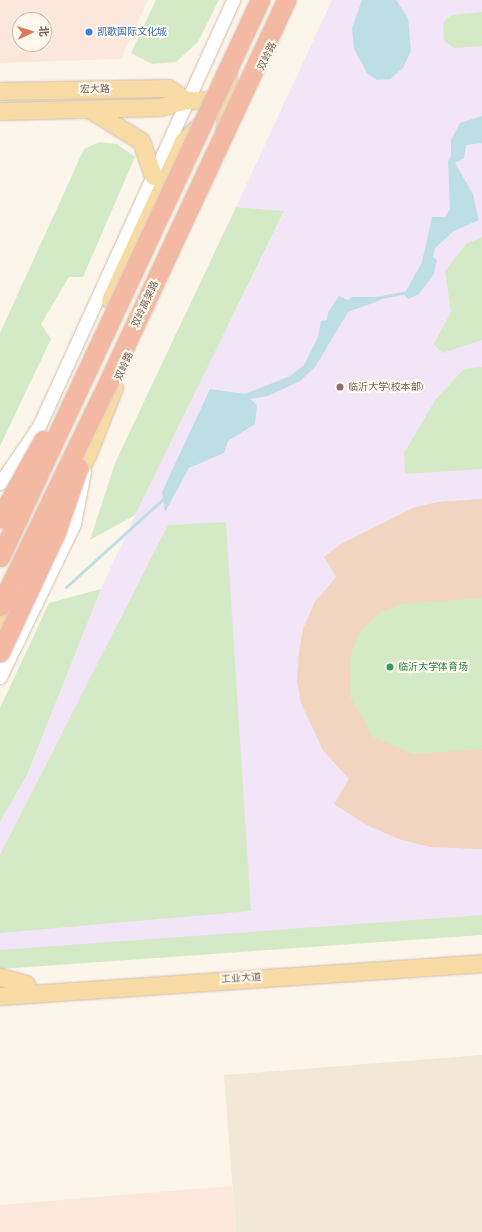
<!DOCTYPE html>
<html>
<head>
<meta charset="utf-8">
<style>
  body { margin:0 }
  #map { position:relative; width:482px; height:1232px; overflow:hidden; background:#fcf5e9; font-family:Raleway,"Noto Sans SC",sans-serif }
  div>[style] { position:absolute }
  .residential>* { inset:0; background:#f3e7d7 }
  .commercial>* { inset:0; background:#fce7dd }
  .education>* { inset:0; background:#f2e5f8 }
  .green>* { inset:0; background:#d4eac7 }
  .water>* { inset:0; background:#bddee5 }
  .stream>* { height:3px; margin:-1.5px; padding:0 1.5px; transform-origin:1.5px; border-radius:1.5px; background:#bddee5 }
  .building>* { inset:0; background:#f1d5c1 }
  .roads { filter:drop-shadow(0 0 1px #cebdaf) drop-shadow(0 0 1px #cebdaf) }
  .minor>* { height:13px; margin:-6.5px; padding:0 6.5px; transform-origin:6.5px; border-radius:6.5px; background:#fff }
  .major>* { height:17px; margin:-8.5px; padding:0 8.5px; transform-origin:8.5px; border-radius:8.5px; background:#f8dba4 }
  .bridges { filter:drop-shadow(0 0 1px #d9d1cd) drop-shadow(0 0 1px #d9d1cd) }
  .highway-bridge>* { height:19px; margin:-9.5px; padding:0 9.5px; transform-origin:9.5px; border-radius:9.5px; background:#f4b9a2 }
  .dots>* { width:11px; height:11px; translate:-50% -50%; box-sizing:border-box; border:2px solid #fef9ef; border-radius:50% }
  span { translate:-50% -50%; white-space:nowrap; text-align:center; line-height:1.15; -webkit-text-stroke:4px #fef9ef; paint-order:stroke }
  .shop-label { font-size:10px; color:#366cbe }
  .left { translate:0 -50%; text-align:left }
  .street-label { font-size:10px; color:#765c4d }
  .education-label { font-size:10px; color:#785e54 }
  .leisure-label { font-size:10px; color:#27864d }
  .north { position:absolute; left:12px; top:12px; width:40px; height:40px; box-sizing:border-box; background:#fef9ef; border:1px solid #c8baae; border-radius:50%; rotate:86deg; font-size:11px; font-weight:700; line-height:16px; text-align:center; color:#765c4d }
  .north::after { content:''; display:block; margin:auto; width:14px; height:18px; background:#e17652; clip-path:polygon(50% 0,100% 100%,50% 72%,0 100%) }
</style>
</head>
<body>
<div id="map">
  <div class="residential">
    <i style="clip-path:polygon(482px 1055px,482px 1232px,236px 1232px,224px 1075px)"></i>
  </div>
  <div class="commercial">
    <i style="clip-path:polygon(evenodd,0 0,148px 0,121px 59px,0 63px,0 0,20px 20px,44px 20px,44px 44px,20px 44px,20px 20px)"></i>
    <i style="clip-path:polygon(232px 1186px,236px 1232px,0 1232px,0 1205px)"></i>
  </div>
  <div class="education">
    <i style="clip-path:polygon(332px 0,482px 0,482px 915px,0 955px,0 822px,27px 775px,101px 589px,148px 487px,284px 212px,236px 207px)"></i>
  </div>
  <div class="green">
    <i style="clip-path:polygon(156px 0,219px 0,198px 42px,176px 62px,152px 64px,131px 53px)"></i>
    <i style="clip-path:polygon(482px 12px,482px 46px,454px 48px,444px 41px,443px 23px,451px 15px)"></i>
    <i style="clip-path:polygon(99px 142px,117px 144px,135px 157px,83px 277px,69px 277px,41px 324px,51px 339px,0 446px,0 333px,84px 149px)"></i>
    <i style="clip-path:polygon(236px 207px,284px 211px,135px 515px,90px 540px,115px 463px)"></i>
    <i style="clip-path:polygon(482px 237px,482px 340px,442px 353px,434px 344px,451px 312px,445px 271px,466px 244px)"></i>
    <i style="clip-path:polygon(482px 367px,482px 469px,405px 474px,404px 453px,436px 399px,464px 369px)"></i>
    <i style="clip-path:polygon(482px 499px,482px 849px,431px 847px,399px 839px,367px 825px,334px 804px,349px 779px,323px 750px,301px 703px,297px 681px,299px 653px,303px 629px,315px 602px,336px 577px,324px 557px,341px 544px,413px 508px,438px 502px)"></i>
    <i style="clip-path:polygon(226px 522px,251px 911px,0 933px,0 855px,168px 525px)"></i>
    <i style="clip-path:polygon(101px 589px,27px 775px,0 822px,0 708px,49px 603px)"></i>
    <i style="clip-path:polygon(482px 915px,482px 935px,0 969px,0 950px)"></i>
  </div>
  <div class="water">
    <i style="clip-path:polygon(362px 0,396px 0,408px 18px,411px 51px,403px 68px,390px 79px,377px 80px,367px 73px,354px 49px,352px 28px)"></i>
    <i style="clip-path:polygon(482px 116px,482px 143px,466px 145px,464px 158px,455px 163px,473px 194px,479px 220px,454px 231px,435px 248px,433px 257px,437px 260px,434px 274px,419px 294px,408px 299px,404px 295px,422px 262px,432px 217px,445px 217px,450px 209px,448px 161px,451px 156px,451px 140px,460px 123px)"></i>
    <i style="clip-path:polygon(339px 296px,348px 300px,352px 297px,378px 297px,381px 300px,348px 312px,315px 367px,300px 381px,268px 396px,250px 399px,257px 405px,255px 424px,228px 441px,224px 453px,189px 468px,165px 512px,162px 492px,210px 389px,245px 394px,290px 376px,304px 365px,318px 337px,321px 321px,327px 320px,328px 312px)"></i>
  </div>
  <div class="stream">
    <i style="left:376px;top:298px;width:33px;rotate:-11deg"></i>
    <i style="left:66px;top:587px;width:132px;rotate:-42.2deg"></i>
  </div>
  <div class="building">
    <i style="clip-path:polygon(482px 499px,482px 598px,403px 604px,379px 613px,360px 632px,351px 654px,350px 696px,373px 737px,413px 754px,482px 749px,482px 849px,431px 847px,399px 839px,367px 825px,334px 804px,349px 779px,323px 750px,301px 703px,297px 681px,299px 653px,303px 629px,315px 602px,337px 577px,324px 557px,341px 544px,413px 508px,438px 502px)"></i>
  </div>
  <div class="roads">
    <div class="minor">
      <i style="left:0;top:483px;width:69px;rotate:-55.6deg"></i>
      <i style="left:39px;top:426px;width:468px;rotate:-65.5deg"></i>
      <i style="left:0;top:677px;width:170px;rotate:-64.2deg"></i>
      <i style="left:74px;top:524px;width:54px;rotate:-79.3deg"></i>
    </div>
    <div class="major">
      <i style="left:0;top:91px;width:168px;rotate:-1deg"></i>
      <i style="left:168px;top:88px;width:22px;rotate:34deg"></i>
      <i style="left:89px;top:109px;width:61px;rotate:31.6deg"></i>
      <i style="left:141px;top:141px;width:37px;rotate:71deg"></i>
      <i style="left:0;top:111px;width:160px;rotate:-1.4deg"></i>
      <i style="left:160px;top:107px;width:27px;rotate:-15deg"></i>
      <i style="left:186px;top:100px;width:39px;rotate:1deg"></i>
      <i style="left:225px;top:131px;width:58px;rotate:-87deg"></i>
      <i style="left:110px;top:300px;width:175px;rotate:-65.3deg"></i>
      <i style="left:183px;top:141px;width:26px;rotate:-43deg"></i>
      <i style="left:73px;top:481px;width:29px;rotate:-61deg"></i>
      <i style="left:87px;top:456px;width:74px;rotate:-68.6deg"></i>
      <i style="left:0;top:624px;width:34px;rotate:-66deg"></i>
      <i style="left:0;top:977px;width:27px;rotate:15deg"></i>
      <i style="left:0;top:996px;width:483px;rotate:-3.9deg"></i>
    </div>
  </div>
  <div class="bridges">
    <div class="highway-bridge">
      <i style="left:0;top:518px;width:89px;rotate:-61.1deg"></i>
      <i style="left:0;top:557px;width:615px;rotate:-64.98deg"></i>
      <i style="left:0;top:606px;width:253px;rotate:-64.2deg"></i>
      <i style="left:110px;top:378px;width:417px;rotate:-65deg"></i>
      <i style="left:0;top:652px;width:132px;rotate:-65deg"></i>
      <i style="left:56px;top:532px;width:68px;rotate:-71deg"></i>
    </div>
  </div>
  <div class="dots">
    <i style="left:89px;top:32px;background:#3f7fe0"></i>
    <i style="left:340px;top:387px;background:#8d6e63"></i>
    <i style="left:390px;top:667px;background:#2e9e5b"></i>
  </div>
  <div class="shop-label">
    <span class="left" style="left:97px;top:32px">凯歌国际文化城</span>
  </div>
  <div class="street-label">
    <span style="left:267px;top:56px;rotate:-64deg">双岭路</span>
    <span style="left:95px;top:89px;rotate:-1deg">宏大路</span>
    <span style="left:145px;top:304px;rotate:-65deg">双岭高架路</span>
    <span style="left:124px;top:366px;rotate:-66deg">双岭路</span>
    <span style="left:241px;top:978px;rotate:-4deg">工业大道</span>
  </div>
  <div class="education-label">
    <span class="left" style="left:348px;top:387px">临沂大学(校本部)</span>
  </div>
  <div class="leisure-label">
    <span class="left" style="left:398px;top:667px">临沂大学体育场</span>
  </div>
  <div class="north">北</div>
</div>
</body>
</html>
